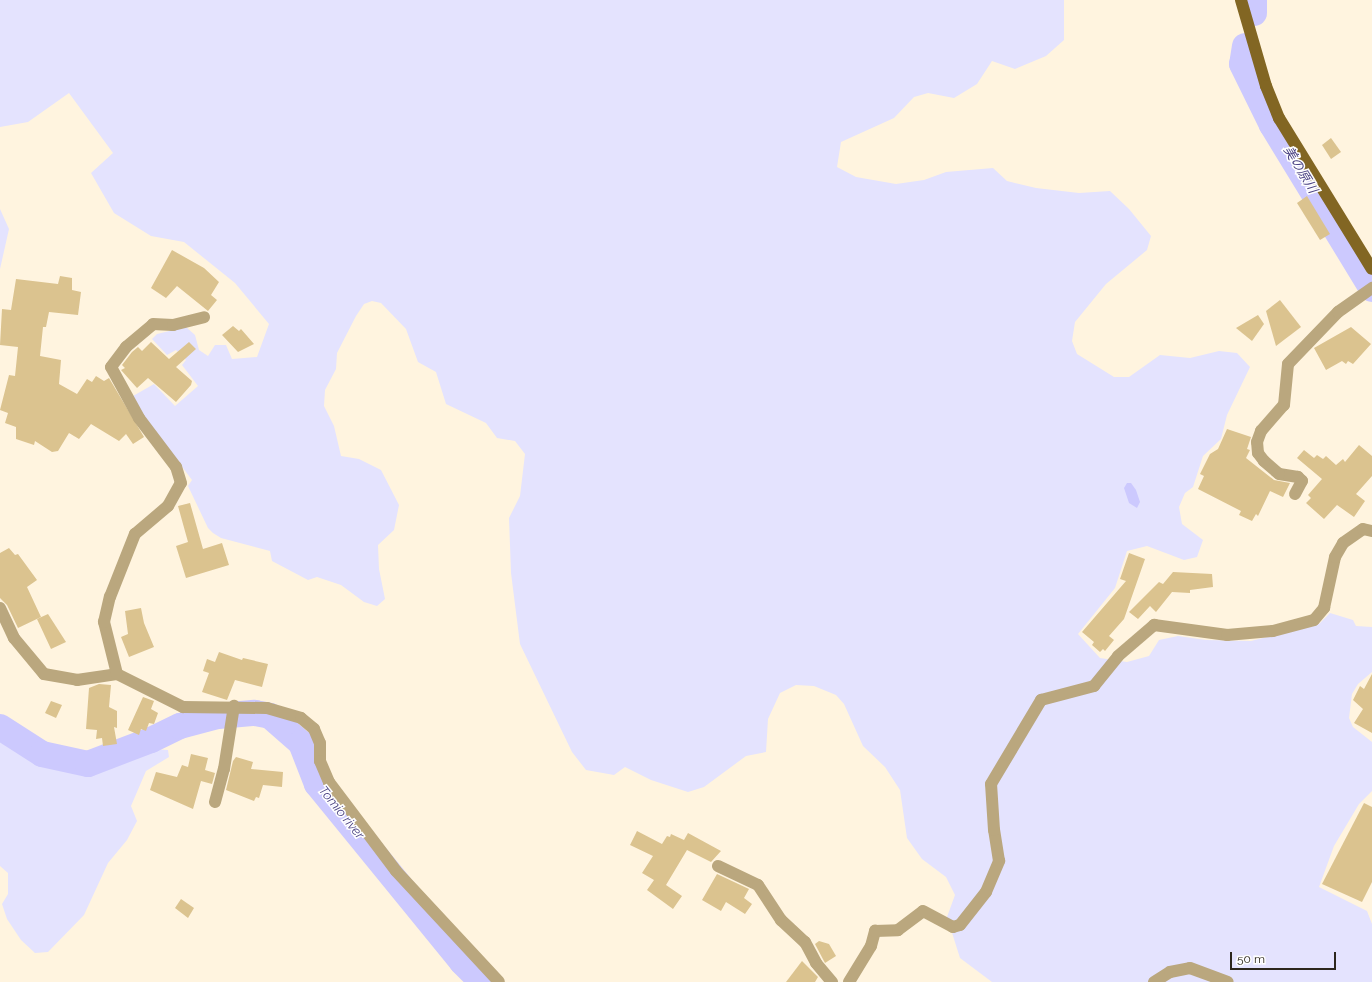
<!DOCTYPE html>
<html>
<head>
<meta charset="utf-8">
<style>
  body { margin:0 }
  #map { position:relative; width:1372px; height:982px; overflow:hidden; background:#fff4df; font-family:Raleway,"Noto Sans JP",sans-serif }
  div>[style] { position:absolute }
  .green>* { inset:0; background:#e4e3fe }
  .water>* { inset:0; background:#ccc9fe }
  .river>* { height:26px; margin:-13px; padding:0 13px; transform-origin:13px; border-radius:13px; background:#ccc9fe }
  .building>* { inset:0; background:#dbc38f }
  .minor>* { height:12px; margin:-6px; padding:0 6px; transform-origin:6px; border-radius:6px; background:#baa77e }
  .major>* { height:12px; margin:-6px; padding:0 6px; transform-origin:6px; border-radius:6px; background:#826623 }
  span { translate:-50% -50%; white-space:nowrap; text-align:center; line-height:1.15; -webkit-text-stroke:3px #fff; paint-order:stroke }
  .water-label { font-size:13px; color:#4c4484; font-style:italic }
  .scale { position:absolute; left:1230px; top:952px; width:106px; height:18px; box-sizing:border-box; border:2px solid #2c271d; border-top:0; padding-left:5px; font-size:12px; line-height:14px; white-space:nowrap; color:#2c271d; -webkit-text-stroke:3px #fff; paint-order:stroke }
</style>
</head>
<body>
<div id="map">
  <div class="green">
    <i style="clip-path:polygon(0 0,1064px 0,1064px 40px,1046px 56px,1015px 69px,992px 61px,977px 84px,954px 98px,928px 93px,914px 97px,894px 118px,841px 142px,837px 167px,856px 177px,896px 184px,924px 180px,946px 172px,993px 168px,1007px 181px,1036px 188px,1079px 193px,1110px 191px,1129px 209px,1151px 236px,1147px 250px,1106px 284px,1075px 322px,1072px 341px,1077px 354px,1114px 377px,1129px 377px,1160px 355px,1190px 358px,1219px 351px,1237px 353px,1250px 367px,1227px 415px,1221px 439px,1203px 456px,1193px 487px,1185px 493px,1179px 507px,1182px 524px,1203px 540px,1197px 557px,1184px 560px,1147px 546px,1127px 551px,1115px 588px,1078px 634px,1100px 658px,1127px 662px,1149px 656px,1159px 640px,1178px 636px,1206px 640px,1251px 641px,1319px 624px,1330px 613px,1353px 620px,1356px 626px,1372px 627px,1372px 672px,1358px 684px,1352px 694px,1349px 718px,1353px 727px,1372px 742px,1372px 791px,1359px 804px,1334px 846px,1319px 887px,1367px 911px,1372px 924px,1372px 982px,992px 982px,960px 958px,947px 917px,955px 895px,946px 877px,922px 859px,907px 838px,900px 790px,885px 767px,863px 746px,844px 704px,836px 695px,814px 686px,796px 685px,780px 693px,768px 719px,766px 752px,746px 756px,704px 787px,688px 792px,651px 780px,625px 767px,614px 775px,586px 770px,572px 752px,520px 644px,511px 573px,509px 518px,520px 496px,525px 454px,515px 441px,497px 438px,486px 423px,446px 404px,436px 372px,418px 362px,406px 329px,381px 303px,372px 301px,364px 304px,356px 316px,337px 353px,336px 369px,325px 390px,324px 406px,334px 426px,341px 456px,359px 459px,381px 470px,399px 505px,394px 530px,378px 545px,379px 569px,385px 599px,377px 606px,364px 602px,341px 585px,317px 577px,308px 580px,272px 561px,270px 551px,221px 538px,213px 533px,208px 528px,188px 486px,192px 480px,141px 412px,133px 396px,154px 384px,175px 406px,198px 386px,182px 365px,186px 360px,176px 350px,167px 355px,152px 339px,157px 334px,186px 327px,195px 335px,199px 350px,208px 356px,215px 345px,226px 345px,232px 359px,257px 357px,269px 324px,235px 283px,184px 242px,151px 236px,114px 213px,91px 173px,113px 153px,69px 93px,28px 122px,0 127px)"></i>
    <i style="clip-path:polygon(0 209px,9px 229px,0 269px)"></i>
    <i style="clip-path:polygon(0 732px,28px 753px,69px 770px,101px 771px,137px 753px,154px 749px,168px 750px,169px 757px,146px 771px,131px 806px,137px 821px,127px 840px,108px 863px,84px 915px,48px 952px,35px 953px,21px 940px,7px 919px,2px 904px,8px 894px,8px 873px,0 866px)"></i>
  </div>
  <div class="water">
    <i style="clip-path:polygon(1127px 483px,1131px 483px,1136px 490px,1140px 502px,1137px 508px,1129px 503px,1124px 488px)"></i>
  </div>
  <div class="river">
    <i style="left:1254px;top:0;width:13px;rotate:90deg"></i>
    <i style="left:1245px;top:46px;width:18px;rotate:99deg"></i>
    <i style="left:1242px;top:64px;width:68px;rotate:63.8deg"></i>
    <i style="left:1272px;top:125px;width:192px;rotate:58.6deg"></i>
    <i style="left:0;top:727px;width:50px;rotate:32.7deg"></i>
    <i style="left:42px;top:754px;width:47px;rotate:12.3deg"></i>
    <i style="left:88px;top:764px;width:67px;rotate:-20.9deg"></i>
    <i style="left:151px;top:740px;width:32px;rotate:-26deg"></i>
    <i style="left:180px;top:726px;width:39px;rotate:-15deg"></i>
    <i style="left:218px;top:716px;width:37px;rotate:-5deg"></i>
    <i style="left:255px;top:713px;width:15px;rotate:11deg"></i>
    <i style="left:270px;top:716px;width:41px;rotate:41.1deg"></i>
    <i style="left:301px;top:743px;width:44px;rotate:68.7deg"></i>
    <i style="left:317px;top:784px;width:230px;rotate:50.8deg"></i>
    <i style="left:462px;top:962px;width:28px;rotate:45deg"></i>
  </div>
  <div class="building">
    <i style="clip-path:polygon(1331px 138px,1341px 152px,1331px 159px,1322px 145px)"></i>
    <i style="clip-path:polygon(1307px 196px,1330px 234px,1320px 240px,1297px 203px)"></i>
    <i style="clip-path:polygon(172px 250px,204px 268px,219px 282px,211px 295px,217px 300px,208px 311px,177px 286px,166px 298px,151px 288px)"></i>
    <i style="clip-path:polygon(60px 276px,72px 278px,72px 290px,81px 292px,78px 315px,49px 312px,46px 327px,43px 327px,40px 356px,61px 360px,59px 384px,77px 394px,87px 379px,92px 382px,96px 376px,104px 381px,109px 378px,144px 437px,133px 444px,126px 434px,119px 441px,91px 424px,79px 439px,69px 433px,58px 451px,52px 452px,35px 441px,34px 445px,16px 439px,16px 427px,5px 423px,8px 413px,0 410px,9px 375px,15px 376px,18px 347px,0 345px,2px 309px,11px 310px,16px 279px,58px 284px)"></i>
    <i style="clip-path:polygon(1280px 300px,1301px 327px,1276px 346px,1266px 311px)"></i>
    <i style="clip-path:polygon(1258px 315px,1264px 324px,1252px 341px,1236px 328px)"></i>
    <i style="clip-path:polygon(233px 326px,239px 331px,241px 329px,254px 344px,238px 352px,222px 335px)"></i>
    <i style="clip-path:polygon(1351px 327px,1371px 344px,1353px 364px,1348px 361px,1346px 364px,1342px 361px,1326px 370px,1314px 348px)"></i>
    <i style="clip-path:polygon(151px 342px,169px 359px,189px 342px,196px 349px,176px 367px,192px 381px,191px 385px,176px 402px,148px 378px,137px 388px,121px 370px,125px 368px,122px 365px,132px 352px,138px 347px,142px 351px)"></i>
    <i style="clip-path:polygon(1227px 429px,1251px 437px,1247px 449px,1250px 450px,1246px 458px,1274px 480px,1290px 483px,1283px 497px,1270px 491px,1258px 516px,1256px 514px,1252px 521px,1239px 515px,1241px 511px,1198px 489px,1204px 476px,1200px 474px,1210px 454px,1218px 449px)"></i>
    <i style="clip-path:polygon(1359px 445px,1372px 456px,1372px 476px,1356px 494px,1365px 501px,1354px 517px,1337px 505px,1324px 519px,1306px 503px,1311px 498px,1308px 495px,1322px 479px,1297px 458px,1304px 450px,1314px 458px,1317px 455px,1323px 459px,1326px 456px,1336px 465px,1343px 459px,1345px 462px)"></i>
    <i style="clip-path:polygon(190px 503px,203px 549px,222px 543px,229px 565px,186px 578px,176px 546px,188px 542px,178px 506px)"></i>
    <i style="clip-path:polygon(9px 548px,15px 555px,18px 554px,37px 580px,27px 587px,41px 617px,18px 628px,7px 605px,0 598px,0 553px)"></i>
    <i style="clip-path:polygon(1129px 553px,1145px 559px,1124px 619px,1109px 636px,1114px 640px,1105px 651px,1103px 649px,1100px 652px,1092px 645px,1094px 642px,1082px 632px,1126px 581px,1120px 579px)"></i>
    <i style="clip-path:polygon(1173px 572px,1212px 574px,1213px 587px,1190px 590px,1190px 593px,1172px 592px,1156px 612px,1150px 606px,1138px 619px,1129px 612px,1159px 582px,1163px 584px)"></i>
    <i style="clip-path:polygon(141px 608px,144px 623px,154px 647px,129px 657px,121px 637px,128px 634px,125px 611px)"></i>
    <i style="clip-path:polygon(48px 614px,66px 642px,51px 649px,37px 619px)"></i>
    <i style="clip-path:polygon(219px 652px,242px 660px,243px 658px,268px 664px,262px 687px,235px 680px,227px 700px,202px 692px,209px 673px,203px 671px,207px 659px,215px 662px)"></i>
    <i style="clip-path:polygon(1372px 674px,1372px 733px,1354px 723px,1363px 709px,1353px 700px,1360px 686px,1364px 689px)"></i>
    <i style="clip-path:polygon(99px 684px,111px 685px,109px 707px,117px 711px,117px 728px,114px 727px,117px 744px,103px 746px,102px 738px,96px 739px,97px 730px,86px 729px,89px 688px)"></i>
    <i style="clip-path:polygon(143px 697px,154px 701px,151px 709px,158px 713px,154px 724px,149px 723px,146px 731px,141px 729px,139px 735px,128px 730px)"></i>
    <i style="clip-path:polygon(51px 701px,62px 705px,56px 718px,45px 713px)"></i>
    <i style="clip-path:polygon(191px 754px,208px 758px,205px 770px,215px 773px,212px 784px,201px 781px,193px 809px,150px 790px,156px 772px,177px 777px,182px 765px,188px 767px)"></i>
    <i style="clip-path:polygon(236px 757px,253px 762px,251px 769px,283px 772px,282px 787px,263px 785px,259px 798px,256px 797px,254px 801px,226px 790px,233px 761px)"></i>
    <i style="clip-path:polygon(1364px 803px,1372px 807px,1372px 882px,1362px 902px,1322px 884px)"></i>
    <i style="clip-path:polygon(637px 831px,662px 844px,667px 836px,670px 837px,671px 834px,684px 840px,688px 833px,721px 851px,711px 862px,687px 850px,666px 885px,682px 896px,673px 909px,647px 890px,654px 880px,642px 873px,653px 856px,630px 845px)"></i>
    <i style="clip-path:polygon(717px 874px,749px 889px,744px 898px,752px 904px,745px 914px,726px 902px,721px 911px,702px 900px)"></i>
    <i style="clip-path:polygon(181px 899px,194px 908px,188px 918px,175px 908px)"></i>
    <i style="clip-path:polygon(819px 941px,829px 944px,836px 956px,825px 963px,815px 944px)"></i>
    <i style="clip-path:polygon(802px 961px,818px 977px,815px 982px,786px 982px)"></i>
  </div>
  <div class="minor">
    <i style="left:1295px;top:494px;width:15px;rotate:-62deg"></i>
    <i style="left:1302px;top:481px;width:6px;rotate:-135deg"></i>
    <i style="left:1298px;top:477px;width:19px;rotate:-171deg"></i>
    <i style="left:1279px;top:474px;width:20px;rotate:-139deg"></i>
    <i style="left:1264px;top:461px;width:10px;rotate:-127deg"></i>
    <i style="left:1258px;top:453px;width:11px;rotate:-95deg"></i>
    <i style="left:1257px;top:442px;width:12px;rotate:-70deg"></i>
    <i style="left:1261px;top:431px;width:35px;rotate:-49deg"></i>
    <i style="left:1284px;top:405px;width:41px;rotate:-84.4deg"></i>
    <i style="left:1288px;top:364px;width:72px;rotate:-46.1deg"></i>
    <i style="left:1338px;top:312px;width:42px;rotate:-35.2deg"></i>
    <i style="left:0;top:608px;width:33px;rotate:65deg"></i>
    <i style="left:14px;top:638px;width:47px;rotate:50.2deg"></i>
    <i style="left:44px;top:674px;width:34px;rotate:10deg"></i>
    <i style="left:77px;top:680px;width:40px;rotate:-8.5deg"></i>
    <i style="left:117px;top:674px;width:74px;rotate:26.6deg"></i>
    <i style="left:183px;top:707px;width:84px;rotate:0.7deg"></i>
    <i style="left:267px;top:708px;width:35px;rotate:16deg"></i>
    <i style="left:301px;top:718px;width:17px;rotate:40deg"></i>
    <i style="left:314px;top:729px;width:15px;rotate:67deg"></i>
    <i style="left:320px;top:743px;width:18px;rotate:90deg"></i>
    <i style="left:320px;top:761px;width:23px;rotate:67deg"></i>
    <i style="left:329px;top:782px;width:111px;rotate:53deg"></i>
    <i style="left:396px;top:871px;width:151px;rotate:47.1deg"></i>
    <i style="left:117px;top:674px;width:54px;rotate:-104deg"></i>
    <i style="left:104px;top:622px;width:26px;rotate:-77deg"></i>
    <i style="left:110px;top:597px;width:68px;rotate:-68.4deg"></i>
    <i style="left:135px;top:534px;width:43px;rotate:-40.3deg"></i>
    <i style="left:168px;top:506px;width:26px;rotate:-61deg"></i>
    <i style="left:181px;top:483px;width:17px;rotate:-107deg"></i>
    <i style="left:176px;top:467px;width:61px;rotate:-127.1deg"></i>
    <i style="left:139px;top:418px;width:58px;rotate:-118.8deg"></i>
    <i style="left:111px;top:367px;width:25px;rotate:-53deg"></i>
    <i style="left:126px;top:347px;width:35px;rotate:-40deg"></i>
    <i style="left:153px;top:324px;width:20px;rotate:3deg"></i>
    <i style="left:173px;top:325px;width:32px;rotate:-14deg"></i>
    <i style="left:215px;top:802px;width:34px;rotate:-75deg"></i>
    <i style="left:224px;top:769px;width:64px;rotate:-81deg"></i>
    <i style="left:718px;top:866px;width:44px;rotate:25.4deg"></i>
    <i style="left:758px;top:885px;width:42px;rotate:56.7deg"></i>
    <i style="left:781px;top:920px;width:33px;rotate:43deg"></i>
    <i style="left:805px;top:942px;width:24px;rotate:62deg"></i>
    <i style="left:816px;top:963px;width:25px;rotate:50deg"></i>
    <i style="left:849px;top:982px;width:42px;rotate:-58.6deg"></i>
    <i style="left:871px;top:946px;width:16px;rotate:-75deg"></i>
    <i style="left:875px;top:931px;width:23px;rotate:-2deg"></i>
    <i style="left:898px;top:930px;width:31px;rotate:-37deg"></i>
    <i style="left:923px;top:911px;width:34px;rotate:28deg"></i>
    <i style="left:953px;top:927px;width:7px;rotate:-16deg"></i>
    <i style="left:960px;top:925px;width:42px;rotate:-51.8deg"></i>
    <i style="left:986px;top:892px;width:34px;rotate:-67deg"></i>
    <i style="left:999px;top:861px;width:31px;rotate:-99deg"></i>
    <i style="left:994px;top:830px;width:46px;rotate:-93.7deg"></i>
    <i style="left:991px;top:784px;width:98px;rotate:-59.2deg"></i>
    <i style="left:1041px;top:700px;width:55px;rotate:-14.8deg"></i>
    <i style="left:1094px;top:686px;width:38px;rotate:-51deg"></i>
    <i style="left:1118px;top:656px;width:48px;rotate:-40.7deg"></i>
    <i style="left:1154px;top:625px;width:74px;rotate:7.8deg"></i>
    <i style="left:1227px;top:635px;width:46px;rotate:-5deg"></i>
    <i style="left:1273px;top:631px;width:42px;rotate:-15deg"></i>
    <i style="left:1314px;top:620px;width:16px;rotate:-50deg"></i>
    <i style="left:1324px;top:608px;width:52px;rotate:-77.8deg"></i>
    <i style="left:1335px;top:557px;width:16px;rotate:-60deg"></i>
    <i style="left:1343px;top:543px;width:24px;rotate:-35deg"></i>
    <i style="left:1363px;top:529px;width:9px;rotate:13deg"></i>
    <i style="left:1154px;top:982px;width:19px;rotate:-32deg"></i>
    <i style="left:1170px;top:972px;width:20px;rotate:-11deg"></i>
    <i style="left:1190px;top:968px;width:40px;rotate:20.2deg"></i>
  </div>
  <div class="major">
    <i style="left:1241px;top:0;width:90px;rotate:73.8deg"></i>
    <i style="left:1266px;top:86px;width:35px;rotate:68deg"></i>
    <i style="left:1279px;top:118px;width:177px;rotate:58.4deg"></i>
  </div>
  <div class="water-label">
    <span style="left:1300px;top:170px;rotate:59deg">美の原川</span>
    <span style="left:341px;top:813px;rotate:51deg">Tomio river</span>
  </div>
  <div class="scale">50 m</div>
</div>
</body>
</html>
